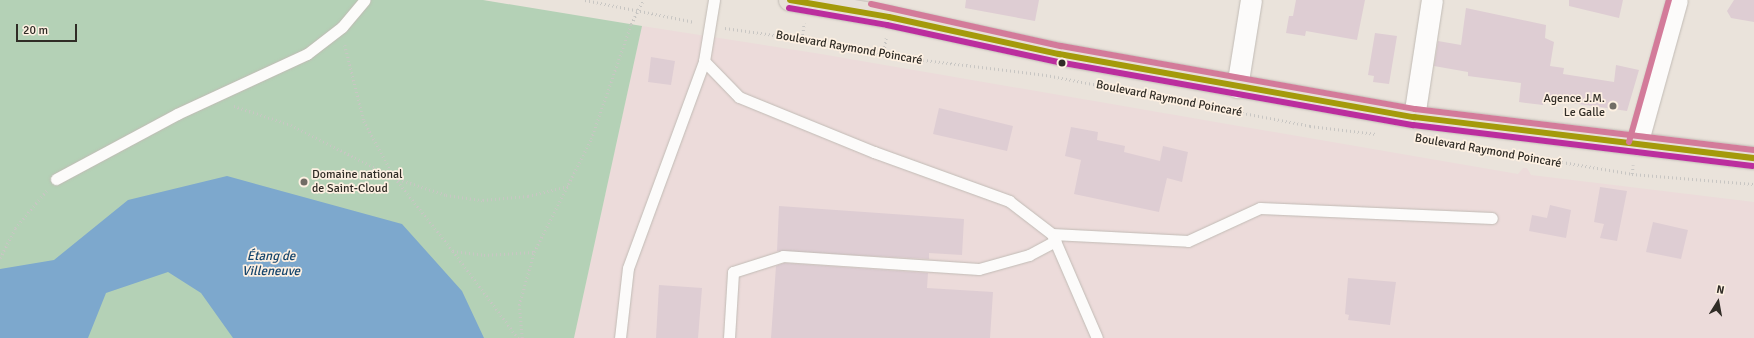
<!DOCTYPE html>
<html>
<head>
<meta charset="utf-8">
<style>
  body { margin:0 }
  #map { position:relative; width:1754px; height:338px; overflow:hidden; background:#eae3db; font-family:Signika,sans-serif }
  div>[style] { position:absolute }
  .commercial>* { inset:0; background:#ecdbda }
  .green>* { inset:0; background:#b4d1b6 }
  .water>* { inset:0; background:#7da8cd }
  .building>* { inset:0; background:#decdd3 }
  .path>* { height:2.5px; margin-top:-1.25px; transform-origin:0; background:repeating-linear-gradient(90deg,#c8c6c3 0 1px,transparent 0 4px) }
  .roads { filter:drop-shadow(0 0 1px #c1bbb5) drop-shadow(0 0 1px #c1bbb5) }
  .lane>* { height:11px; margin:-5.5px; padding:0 5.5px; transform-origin:5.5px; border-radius:5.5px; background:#fcfbfa }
  .street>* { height:21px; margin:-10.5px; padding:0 10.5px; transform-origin:10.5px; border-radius:10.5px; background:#fcfbfa }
  .primary>* { height:22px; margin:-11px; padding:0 11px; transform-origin:11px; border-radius:11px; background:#e7e0d8 }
  .bus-1>* { height:6px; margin:-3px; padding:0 3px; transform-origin:3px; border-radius:3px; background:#a49a0b }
  .bus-2>* { height:6px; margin:-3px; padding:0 3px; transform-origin:3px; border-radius:3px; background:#bb2e9e }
  .bus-3>* { height:6px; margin:-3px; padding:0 3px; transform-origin:3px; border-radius:3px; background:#d37b9a }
  .dots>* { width:11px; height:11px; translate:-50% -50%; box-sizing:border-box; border:2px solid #fdf0e2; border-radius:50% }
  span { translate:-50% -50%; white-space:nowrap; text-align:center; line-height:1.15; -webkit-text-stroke:3.5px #fdf0e2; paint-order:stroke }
  .street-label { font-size:12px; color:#302c26 }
  .poi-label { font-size:12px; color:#302c26 }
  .right { translate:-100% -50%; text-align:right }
  .left { translate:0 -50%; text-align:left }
  .water-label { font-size:13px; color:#17466d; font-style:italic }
  .north { position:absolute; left:1698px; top:282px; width:40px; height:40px; -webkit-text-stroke:3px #fdf0e2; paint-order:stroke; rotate:11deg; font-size:11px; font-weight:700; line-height:16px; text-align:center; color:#302c26 }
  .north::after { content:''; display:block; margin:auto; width:14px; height:18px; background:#302c26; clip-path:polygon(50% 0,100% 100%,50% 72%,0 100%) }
  .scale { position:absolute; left:16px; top:24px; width:61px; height:18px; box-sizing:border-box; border:2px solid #302c26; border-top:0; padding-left:5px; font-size:12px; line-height:14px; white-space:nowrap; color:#302c26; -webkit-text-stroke:3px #fdf0e2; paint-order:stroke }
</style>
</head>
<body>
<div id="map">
  <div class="commercial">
    <i style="clip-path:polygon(642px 26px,821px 54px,1518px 174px,1523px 168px,1527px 168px,1531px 175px,1754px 202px,1754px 338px,574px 338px)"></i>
  </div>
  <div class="green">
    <i style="clip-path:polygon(0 0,483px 0,642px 26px,574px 338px,0 338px)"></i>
  </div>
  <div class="water">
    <i style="clip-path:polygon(227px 176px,402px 224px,462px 291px,484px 338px,233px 338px,201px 293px,168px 272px,106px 293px,88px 338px,0 338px,0 269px,54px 260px,128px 200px)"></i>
  </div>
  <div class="building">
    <i style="clip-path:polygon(966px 0,1039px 0,1035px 21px,965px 8px)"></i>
    <i style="clip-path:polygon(1296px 0,1365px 0,1357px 40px,1306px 31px,1305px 36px,1286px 33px,1289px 16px,1293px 16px)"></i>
    <i style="clip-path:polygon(1569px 0,1623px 0,1619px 18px,1569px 6px)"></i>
    <i style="clip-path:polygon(1734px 0,1754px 0,1754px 22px,1731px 18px,1727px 11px)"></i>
    <i style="clip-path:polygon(1466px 8px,1546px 25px,1545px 38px,1554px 42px,1550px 66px,1564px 68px,1563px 74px,1614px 82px,1616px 65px,1639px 70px,1627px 111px,1544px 99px,1543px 105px,1519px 102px,1521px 83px,1468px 76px,1468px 72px,1434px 66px,1438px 41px,1461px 45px)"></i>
    <i style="clip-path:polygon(1375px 33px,1397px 36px,1389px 84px,1373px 82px,1374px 76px,1368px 75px)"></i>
    <i style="clip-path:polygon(651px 57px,675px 61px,671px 85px,648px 82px)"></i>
    <i style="clip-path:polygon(939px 108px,1013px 126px,1007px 151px,933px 134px)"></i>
    <i style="clip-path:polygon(1071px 127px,1098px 132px,1097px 140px,1125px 146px,1124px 152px,1160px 161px,1163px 146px,1188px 152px,1182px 182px,1167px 178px,1159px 212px,1074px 194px,1081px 160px,1065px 156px)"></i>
    <i style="clip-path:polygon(1600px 187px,1627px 191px,1617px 241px,1600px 238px,1604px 224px,1594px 222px)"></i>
    <i style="clip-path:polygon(1550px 205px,1571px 210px,1566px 238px,1529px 231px,1532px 215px,1547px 218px)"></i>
    <i style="clip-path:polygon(779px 206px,964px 219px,962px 255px,929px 253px,929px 259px,777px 251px)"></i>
    <i style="clip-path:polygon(1653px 222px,1688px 230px,1681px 259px,1646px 252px)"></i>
    <i style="clip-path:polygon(784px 263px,928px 273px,927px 288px,993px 292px,990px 338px,771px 338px,776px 266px)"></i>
    <i style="clip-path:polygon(1348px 278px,1396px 282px,1390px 325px,1348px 320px,1349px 315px,1345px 314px)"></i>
    <i style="clip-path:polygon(659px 285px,702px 288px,698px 338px,656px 338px)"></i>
  </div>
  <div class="path">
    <i style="left:585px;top:0;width:112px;rotate:11.3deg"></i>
    <i style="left:725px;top:28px;width:78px;rotate:8.1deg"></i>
    <i style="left:802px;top:39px;width:83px;rotate:11.2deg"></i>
    <i style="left:883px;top:55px;width:164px;rotate:7deg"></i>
    <i style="left:1046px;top:75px;width:269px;rotate:10.9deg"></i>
    <i style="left:1310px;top:126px;width:67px;rotate:6.8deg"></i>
    <i style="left:802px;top:39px;width:16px;rotate:-83deg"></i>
    <i style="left:345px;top:45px;width:78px;rotate:76deg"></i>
    <i style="left:364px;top:121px;width:65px;rotate:61.5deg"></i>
    <i style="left:395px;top:178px;width:93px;rotate:51.5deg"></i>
    <i style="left:453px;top:251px;width:109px;rotate:53.2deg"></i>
    <i style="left:883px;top:55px;width:17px;rotate:-80deg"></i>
    <i style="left:234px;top:106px;width:60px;rotate:18.4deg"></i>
    <i style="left:291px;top:125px;width:117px;rotate:27deg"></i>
    <i style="left:395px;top:178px;width:54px;rotate:18.4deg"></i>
    <i style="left:446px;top:195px;width:37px;rotate:8deg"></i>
    <i style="left:483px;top:200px;width:45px;rotate:-5.1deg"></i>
    <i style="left:528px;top:196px;width:42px;rotate:-13.7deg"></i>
    <i style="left:1479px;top:148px;width:155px;rotate:9.6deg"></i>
    <i style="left:1632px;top:174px;width:122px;rotate:4.7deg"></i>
    <i style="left:1632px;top:174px;width:9px;rotate:-84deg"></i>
    <i style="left:453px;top:251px;width:31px;rotate:7deg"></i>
    <i style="left:484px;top:255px;width:50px;rotate:-3.4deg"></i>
    <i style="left:0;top:258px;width:34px;rotate:-63deg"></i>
    <i style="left:15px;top:228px;width:50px;rotate:-49.9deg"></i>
    <i style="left:522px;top:338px;width:33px;rotate:-95deg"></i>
    <i style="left:519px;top:305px;width:55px;rotate:-74.2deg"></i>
    <i style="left:534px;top:252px;width:127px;rotate:-63.2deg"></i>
    <i style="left:591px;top:139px;width:122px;rotate:-70.8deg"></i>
    <i style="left:631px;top:24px;width:27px;rotate:-63deg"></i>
  </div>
  <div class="roads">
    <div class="lane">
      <i style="left:704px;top:61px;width:50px;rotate:45.8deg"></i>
      <i style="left:739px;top:97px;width:146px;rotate:22.2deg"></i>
      <i style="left:874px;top:152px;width:144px;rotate:19.9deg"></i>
      <i style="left:1009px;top:201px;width:54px;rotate:37.5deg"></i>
      <i style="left:1052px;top:234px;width:113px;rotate:66.6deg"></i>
      <i style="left:56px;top:179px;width:137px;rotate:-28.2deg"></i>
      <i style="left:177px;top:114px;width:143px;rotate:-24.8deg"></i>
      <i style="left:307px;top:54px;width:44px;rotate:-37.6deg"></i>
      <i style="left:342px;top:27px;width:35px;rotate:-50deg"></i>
      <i style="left:1052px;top:234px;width:136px;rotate:2.9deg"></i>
      <i style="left:1188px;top:241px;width:79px;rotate:-24.6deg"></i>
      <i style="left:1260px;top:208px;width:232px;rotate:2.5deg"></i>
      <i style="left:620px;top:338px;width:70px;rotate:-83.5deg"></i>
      <i style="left:628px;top:268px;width:221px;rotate:-69.8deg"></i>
      <i style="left:704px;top:61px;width:62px;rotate:-80.7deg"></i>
      <i style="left:729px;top:338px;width:66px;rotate:-86.5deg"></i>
      <i style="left:733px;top:272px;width:52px;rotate:-17.7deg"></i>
      <i style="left:783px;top:256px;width:196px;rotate:3.8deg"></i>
      <i style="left:979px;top:269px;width:52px;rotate:-15.6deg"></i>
      <i style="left:1029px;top:255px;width:30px;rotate:-28deg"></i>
    </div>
    <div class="street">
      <i style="left:1237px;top:87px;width:88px;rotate:-80.9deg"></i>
      <i style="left:1414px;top:117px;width:118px;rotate:-81.3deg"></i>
      <i style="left:1637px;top:144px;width:149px;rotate:-74.5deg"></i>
    </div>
    <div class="primary">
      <i style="left:790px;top:0;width:100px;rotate:9.7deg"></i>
      <i style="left:889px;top:17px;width:174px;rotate:12.3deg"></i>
      <i style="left:1059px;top:54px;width:361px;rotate:10.1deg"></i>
      <i style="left:1414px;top:117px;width:342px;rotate:6.9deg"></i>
    </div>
  </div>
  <div class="bus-1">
    <i style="left:790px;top:0;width:100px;rotate:9.7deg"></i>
    <i style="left:889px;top:17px;width:174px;rotate:12.3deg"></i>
    <i style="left:1059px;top:54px;width:361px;rotate:10.1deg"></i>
    <i style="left:1414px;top:117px;width:342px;rotate:6.9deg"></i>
  </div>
  <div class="bus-2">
    <i style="left:789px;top:8px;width:99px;rotate:9.8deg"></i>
    <i style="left:887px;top:25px;width:175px;rotate:12.2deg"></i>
    <i style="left:1058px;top:62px;width:361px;rotate:10.1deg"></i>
    <i style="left:1413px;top:125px;width:342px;rotate:6.9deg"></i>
  </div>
  <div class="bus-3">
    <i style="left:871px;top:4px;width:195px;rotate:12.5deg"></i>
    <i style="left:1061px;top:46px;width:360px;rotate:10.1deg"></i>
    <i style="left:1415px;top:109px;width:341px;rotate:6.9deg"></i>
    <i style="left:1629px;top:142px;width:148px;rotate:-74.3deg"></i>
  </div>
  <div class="dots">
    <i style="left:1062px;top:63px;background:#302c26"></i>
    <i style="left:1613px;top:106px;background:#716c65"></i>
    <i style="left:304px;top:182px;background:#716c65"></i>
  </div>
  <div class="street-label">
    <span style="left:849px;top:48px;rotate:10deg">Boulevard Raymond Poincaré</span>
    <span style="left:1169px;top:99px;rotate:11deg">Boulevard Raymond Poincaré</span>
    <span style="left:1488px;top:151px;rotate:10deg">Boulevard Raymond Poincaré</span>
  </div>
  <div class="poi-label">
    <span class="right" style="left:1605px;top:106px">Agence J.M.<br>Le Galle</span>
    <span class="left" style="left:312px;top:182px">Domaine national<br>de Saint-Cloud</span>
  </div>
  <div class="water-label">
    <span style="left:271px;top:264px">Étang de<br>Villeneuve</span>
  </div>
  <div class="north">N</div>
  <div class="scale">20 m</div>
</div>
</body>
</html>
